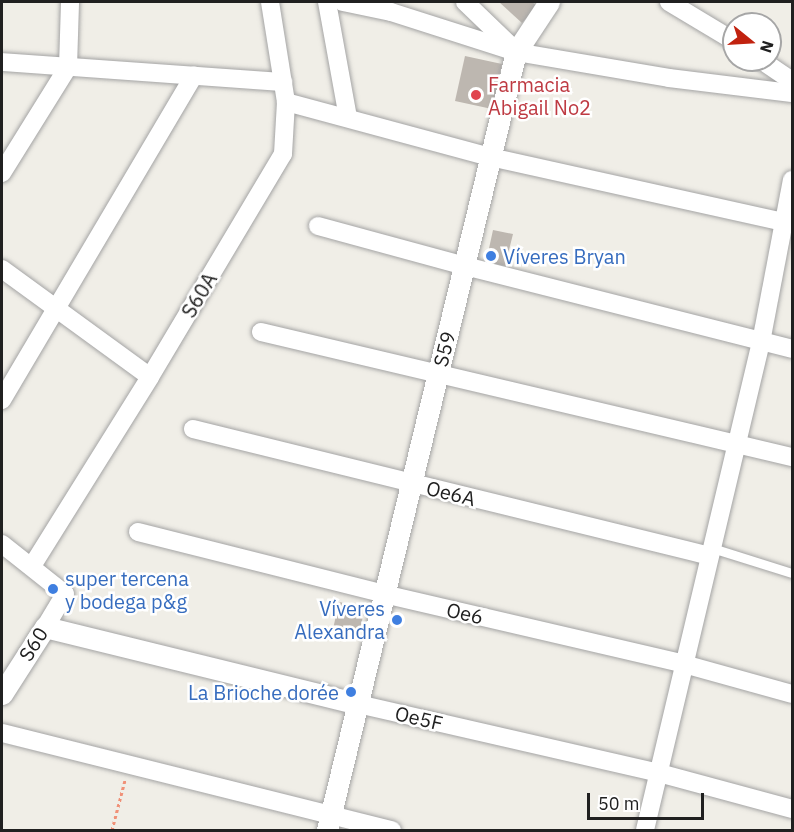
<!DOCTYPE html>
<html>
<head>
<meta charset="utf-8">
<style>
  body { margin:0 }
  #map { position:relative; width:794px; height:832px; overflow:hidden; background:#f0eee7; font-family:"IBM Plex Sans",sans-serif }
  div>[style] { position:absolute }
  .building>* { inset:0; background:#bdb7b0 }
  .path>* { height:3px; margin-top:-1.5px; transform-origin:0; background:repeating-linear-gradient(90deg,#f09178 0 3px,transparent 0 6px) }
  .roads { filter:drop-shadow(0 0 2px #a4a4a4) drop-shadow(0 0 2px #a4a4a4) }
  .service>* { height:9px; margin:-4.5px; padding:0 4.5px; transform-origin:4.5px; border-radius:4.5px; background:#fff }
  .minor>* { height:18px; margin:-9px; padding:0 9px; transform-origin:9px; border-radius:9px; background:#fff }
  .tertiary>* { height:21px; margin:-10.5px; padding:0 10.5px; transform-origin:10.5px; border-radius:10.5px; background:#fff }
  .dots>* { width:16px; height:16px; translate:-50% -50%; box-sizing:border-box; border:3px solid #fff; border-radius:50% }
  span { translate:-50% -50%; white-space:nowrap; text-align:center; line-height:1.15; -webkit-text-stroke:5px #fff; paint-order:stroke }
  .health-label { font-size:20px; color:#be3a42 }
  .left { translate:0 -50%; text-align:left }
  .shop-label { font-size:20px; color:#366cbe }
  .right { translate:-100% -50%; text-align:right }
  .street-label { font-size:20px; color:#202020 }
  .frame { position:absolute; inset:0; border:3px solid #202020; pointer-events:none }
  .north { position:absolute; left:722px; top:12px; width:60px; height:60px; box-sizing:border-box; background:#fff; border:2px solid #a6a6a6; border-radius:50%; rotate:108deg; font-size:16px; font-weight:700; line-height:24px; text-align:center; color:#202020 }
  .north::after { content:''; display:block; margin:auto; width:21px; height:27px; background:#c1220f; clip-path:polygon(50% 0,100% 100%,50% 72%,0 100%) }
  .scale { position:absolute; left:587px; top:793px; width:117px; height:27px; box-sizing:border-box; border:3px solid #202020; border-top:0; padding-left:8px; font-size:18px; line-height:21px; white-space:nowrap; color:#202020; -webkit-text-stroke:4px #fff; paint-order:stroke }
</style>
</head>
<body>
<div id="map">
  <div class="building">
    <i style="clip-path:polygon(499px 2px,532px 2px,537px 6px,522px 23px)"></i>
    <i style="clip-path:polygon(465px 56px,502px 64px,492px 109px,455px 101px)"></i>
    <i style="clip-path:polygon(493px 230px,513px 234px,505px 266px,486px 262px)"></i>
    <i style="clip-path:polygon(339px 602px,365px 607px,359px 635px,333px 629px)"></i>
  </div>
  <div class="path">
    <i style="left:112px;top:830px;width:52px;rotate:-75.4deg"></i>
  </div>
  <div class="roads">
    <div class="service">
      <i style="left:712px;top:548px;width:84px;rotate:17.4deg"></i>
    </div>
    <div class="minor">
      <i style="left:327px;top:2px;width:118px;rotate:79.7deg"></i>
      <i style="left:343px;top:2px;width:49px;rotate:11.8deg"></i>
      <i style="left:391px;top:12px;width:131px;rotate:17.7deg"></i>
      <i style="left:516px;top:52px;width:155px;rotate:9.6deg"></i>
      <i style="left:669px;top:78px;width:124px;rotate:7deg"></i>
      <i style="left:465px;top:2px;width:66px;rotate:43.8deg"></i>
      <i style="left:669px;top:2px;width:76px;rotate:31deg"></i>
      <i style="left:761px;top:60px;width:37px;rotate:34deg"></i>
      <i style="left:2px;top:62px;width:282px;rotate:4.1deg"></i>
      <i style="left:286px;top:102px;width:211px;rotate:15.1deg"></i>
      <i style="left:490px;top:157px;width:309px;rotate:12.5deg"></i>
      <i style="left:2px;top:173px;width:125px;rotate:-58.1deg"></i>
      <i style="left:68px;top:67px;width:65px;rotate:-88.2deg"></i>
      <i style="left:318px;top:226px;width:152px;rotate:15.2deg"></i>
      <i style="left:465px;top:266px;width:337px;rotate:14.2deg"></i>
      <i style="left:2px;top:269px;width:183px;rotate:36.1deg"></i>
      <i style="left:261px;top:332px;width:546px;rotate:13.25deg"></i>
      <i style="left:2px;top:400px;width:377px;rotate:-59.4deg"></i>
      <i style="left:193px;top:429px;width:532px;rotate:13.8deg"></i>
      <i style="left:138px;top:532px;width:254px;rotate:14.1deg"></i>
      <i style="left:384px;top:594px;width:308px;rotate:13.1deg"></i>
      <i style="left:684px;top:664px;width:112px;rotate:15.5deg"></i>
      <i style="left:2px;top:544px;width:80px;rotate:38.4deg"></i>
      <i style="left:65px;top:594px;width:39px;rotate:121deg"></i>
      <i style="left:32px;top:566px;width:223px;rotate:-58deg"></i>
      <i style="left:150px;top:377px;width:260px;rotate:-59.2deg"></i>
      <i style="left:283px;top:154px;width:52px;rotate:-86.7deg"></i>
      <i style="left:286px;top:102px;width:101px;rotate:-99.1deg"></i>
      <i style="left:358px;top:704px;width:309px;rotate:12.9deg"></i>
      <i style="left:659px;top:773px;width:138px;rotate:15.1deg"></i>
      <i style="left:2px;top:733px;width:402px;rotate:14deg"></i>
      <i style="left:645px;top:830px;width:502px;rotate:-76.63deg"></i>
      <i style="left:761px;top:342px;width:165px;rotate:-79.2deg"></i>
    </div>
    <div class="tertiary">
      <i style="left:2px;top:694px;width:80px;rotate:-57.3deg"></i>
      <i style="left:45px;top:627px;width:322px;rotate:13.8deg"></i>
      <i style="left:327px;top:830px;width:801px;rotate:-76.35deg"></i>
      <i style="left:516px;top:52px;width:60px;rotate:-56.6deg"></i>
    </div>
  </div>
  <div class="dots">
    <i style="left:476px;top:95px;background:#e0444e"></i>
    <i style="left:491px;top:256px;background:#3f7fe0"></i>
    <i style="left:53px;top:589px;background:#3f7fe0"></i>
    <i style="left:397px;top:620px;background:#3f7fe0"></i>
    <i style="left:351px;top:692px;background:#3f7fe0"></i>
  </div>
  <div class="health-label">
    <span class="left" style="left:488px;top:96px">Farmacia<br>Abigail No2</span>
  </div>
  <div class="shop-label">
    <span class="left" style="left:503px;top:256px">Víveres Bryan</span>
    <span class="left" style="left:65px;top:590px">super tercena<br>y bodega p&amp;g</span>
    <span class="right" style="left:385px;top:620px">Víveres<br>Alexandra</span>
    <span class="right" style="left:339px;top:692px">La Brioche dorée</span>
  </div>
  <div class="street-label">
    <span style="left:199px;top:295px;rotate:-59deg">S60A</span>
    <span style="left:444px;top:349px;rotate:-76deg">S59</span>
    <span style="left:451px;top:493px;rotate:14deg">Oe6A</span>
    <span style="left:465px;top:613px;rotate:13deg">Oe6</span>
    <span style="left:33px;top:644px;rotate:-58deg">S60</span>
    <span style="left:419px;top:718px;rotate:13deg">Oe5F</span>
  </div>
  <div class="frame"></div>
  <div class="north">N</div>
  <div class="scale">50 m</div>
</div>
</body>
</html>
